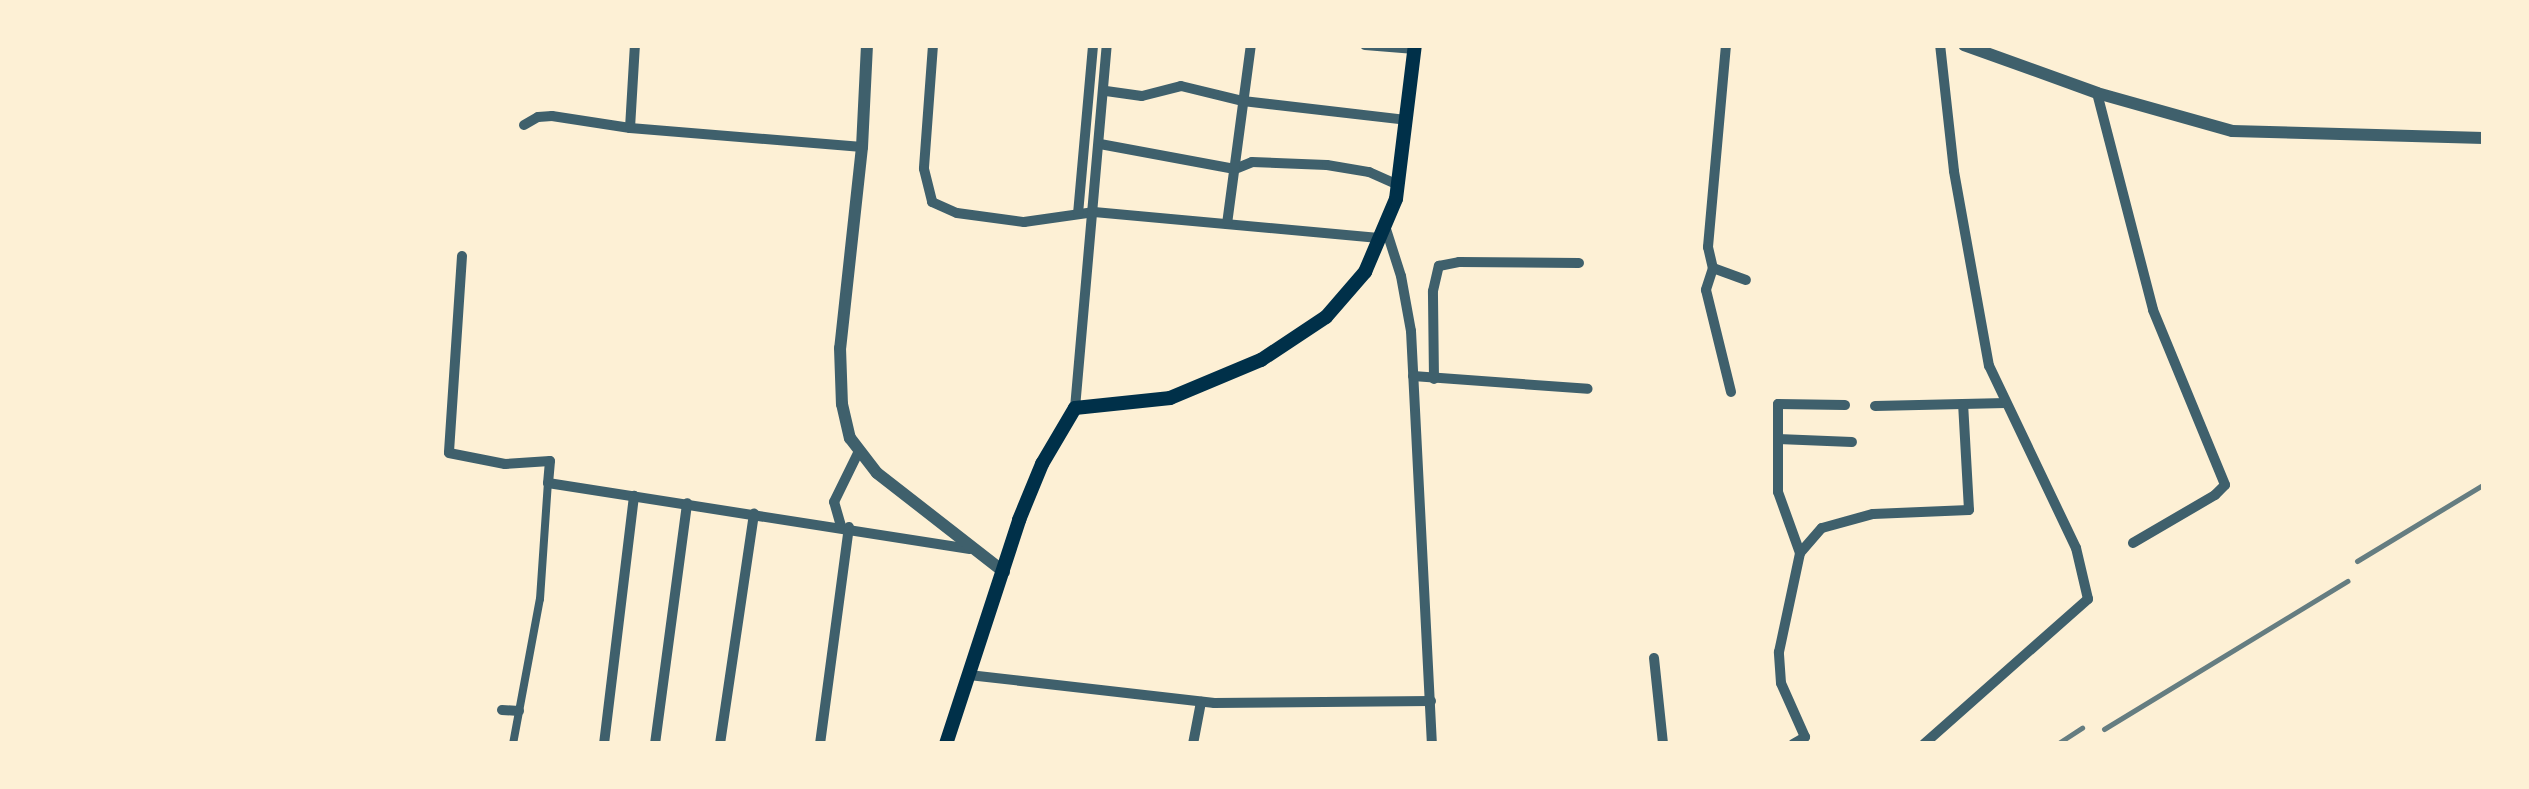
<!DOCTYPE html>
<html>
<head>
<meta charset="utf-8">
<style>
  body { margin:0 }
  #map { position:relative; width:2529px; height:789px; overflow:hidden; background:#fdf0d5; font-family:"Exo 2",sans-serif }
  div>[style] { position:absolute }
  .pedestrian>* { height:8px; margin:-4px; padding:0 4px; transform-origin:4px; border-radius:4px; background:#3f606c }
  .minor>* { height:10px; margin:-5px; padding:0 5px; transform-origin:5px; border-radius:5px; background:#3f606c }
  .tertiary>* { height:12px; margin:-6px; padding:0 6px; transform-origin:6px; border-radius:6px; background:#3f606c }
  .secondary>* { height:14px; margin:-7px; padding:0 7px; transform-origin:7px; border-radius:7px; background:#003049 }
  .rail>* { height:5px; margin:-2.5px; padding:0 2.5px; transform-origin:2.5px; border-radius:2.5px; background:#657d81 }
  span { translate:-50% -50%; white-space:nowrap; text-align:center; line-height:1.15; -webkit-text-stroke:10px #fdf0d5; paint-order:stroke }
  .frame { position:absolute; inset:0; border:48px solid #fdf0d5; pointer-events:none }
</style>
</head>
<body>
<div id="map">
  <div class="pedestrian">
    <i style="left:513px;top:744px;width:147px;rotate:-79.5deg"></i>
    <i style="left:540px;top:599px;width:116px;rotate:-86.1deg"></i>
  </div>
  <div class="minor">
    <i style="left:933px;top:45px;width:124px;rotate:94.2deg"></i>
    <i style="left:924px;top:169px;width:34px;rotate:76deg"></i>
    <i style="left:932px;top:202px;width:27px;rotate:24deg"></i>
    <i style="left:957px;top:213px;width:68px;rotate:7.7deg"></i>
    <i style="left:1024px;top:222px;width:71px;rotate:-8.1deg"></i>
    <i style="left:1094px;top:212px;width:286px;rotate:5.2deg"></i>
    <i style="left:1365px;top:45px;width:50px;rotate:4.6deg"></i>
    <i style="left:1726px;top:45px;width:203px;rotate:95.1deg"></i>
    <i style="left:1708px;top:247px;width:22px;rotate:77deg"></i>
    <i style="left:1713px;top:268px;width:35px;rotate:20deg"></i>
    <i style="left:1106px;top:91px;width:36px;rotate:8deg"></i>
    <i style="left:1142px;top:96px;width:40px;rotate:-14.4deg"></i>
    <i style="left:1181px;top:86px;width:64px;rotate:13.6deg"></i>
    <i style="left:1243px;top:101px;width:164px;rotate:6.6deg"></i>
    <i style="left:2097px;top:93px;width:224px;rotate:75.5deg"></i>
    <i style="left:2153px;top:310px;width:189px;rotate:67.6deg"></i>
    <i style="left:2225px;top:485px;width:14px;rotate:135deg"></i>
    <i style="left:2215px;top:495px;width:95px;rotate:149.7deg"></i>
    <i style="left:524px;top:125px;width:16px;rotate:-30deg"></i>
    <i style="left:538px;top:117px;width:14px;rotate:-4deg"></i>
    <i style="left:552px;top:116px;width:79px;rotate:8.7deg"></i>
    <i style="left:630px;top:128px;width:233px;rotate:4.7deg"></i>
    <i style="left:630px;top:128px;width:83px;rotate:-86.6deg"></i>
    <i style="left:1100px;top:144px;width:137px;rotate:10.5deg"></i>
    <i style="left:1235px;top:169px;width:18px;rotate:-22deg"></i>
    <i style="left:1252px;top:162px;width:75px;rotate:2.3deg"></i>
    <i style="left:1327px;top:165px;width:43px;rotate:9.5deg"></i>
    <i style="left:1369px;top:172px;width:32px;rotate:24deg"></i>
    <i style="left:1078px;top:214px;width:170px;rotate:-84.9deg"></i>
    <i style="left:1227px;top:224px;width:181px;rotate:-82.4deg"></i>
    <i style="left:1385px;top:226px;width:52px;rotate:72.3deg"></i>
    <i style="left:1401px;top:276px;width:56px;rotate:79.7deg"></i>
    <i style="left:1411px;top:331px;width:414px;rotate:87.1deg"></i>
    <i style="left:462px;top:256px;width:197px;rotate:93.8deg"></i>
    <i style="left:449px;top:453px;width:57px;rotate:11.1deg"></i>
    <i style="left:505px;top:464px;width:45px;rotate:-3.8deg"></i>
    <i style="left:550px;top:461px;width:22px;rotate:95deg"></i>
    <i style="left:548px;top:483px;width:427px;rotate:8.9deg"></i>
    <i style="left:1713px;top:268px;width:23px;rotate:108deg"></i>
    <i style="left:1706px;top:290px;width:105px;rotate:76.2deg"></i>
    <i style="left:1413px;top:376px;width:175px;rotate:4.2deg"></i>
    <i style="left:1434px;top:379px;width:88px;rotate:-90.7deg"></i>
    <i style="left:1433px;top:291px;width:26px;rotate:-77deg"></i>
    <i style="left:1439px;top:266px;width:20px;rotate:-11deg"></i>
    <i style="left:1459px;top:262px;width:120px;rotate:0.5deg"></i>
    <i style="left:1875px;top:406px;width:131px;rotate:-1.3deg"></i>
    <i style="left:1075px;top:408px;width:364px;rotate:-85deg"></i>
    <i style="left:1778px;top:439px;width:74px;rotate:2.3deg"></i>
    <i style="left:841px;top:526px;width:25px;rotate:-106deg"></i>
    <i style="left:834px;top:502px;width:55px;rotate:-63.9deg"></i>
    <i style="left:1800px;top:553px;width:65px;rotate:-109.8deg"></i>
    <i style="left:1778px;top:492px;width:88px;rotate:-90deg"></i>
    <i style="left:1778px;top:404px;width:67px;rotate:0.9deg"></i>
    <i style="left:1654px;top:658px;width:86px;rotate:84deg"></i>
    <i style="left:969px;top:675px;width:247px;rotate:6.5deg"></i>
    <i style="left:1214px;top:703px;width:217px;rotate:-0.5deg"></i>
    <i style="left:502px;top:710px;width:17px;rotate:3deg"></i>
    <i style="left:604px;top:744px;width:250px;rotate:-83.1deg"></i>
    <i style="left:655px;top:744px;width:243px;rotate:-82.4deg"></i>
    <i style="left:720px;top:744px;width:233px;rotate:-81.6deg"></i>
    <i style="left:820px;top:744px;width:219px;rotate:-82.4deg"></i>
    <i style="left:1193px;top:744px;width:43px;rotate:-79.2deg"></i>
    <i style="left:1793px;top:744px;width:14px;rotate:-30deg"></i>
    <i style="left:1805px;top:737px;width:59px;rotate:-114deg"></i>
    <i style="left:1781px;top:683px;width:31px;rotate:-94deg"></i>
    <i style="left:1779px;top:652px;width:101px;rotate:-78deg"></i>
    <i style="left:1800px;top:553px;width:33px;rotate:-49deg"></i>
    <i style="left:1822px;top:528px;width:53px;rotate:-15.4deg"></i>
    <i style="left:1873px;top:514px;width:96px;rotate:-2.4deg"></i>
    <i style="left:1969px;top:510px;width:106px;rotate:-93.2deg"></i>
    <i style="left:1924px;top:744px;width:219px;rotate:-41.5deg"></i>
    <i style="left:2088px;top:599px;width:52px;rotate:-103.2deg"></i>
    <i style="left:2076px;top:548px;width:202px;rotate:-115.5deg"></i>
    <i style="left:1989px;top:366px;width:198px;rotate:-100.2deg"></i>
    <i style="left:1954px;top:171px;width:127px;rotate:-96.3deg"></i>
  </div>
  <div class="tertiary">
    <i style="left:867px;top:45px;width:102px;rotate:92.8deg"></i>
    <i style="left:862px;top:147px;width:202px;rotate:96.2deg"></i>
    <i style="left:840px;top:348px;width:56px;rotate:88deg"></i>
    <i style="left:842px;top:404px;width:35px;rotate:77deg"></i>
    <i style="left:850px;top:438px;width:44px;rotate:52.4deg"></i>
    <i style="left:877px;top:473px;width:161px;rotate:37.9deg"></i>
    <i style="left:1964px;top:45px;width:141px;rotate:19.8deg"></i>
    <i style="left:2097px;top:93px;width:140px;rotate:15.7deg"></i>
    <i style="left:2232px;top:131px;width:252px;rotate:1.6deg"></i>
  </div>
  <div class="secondary">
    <i style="left:946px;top:744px;width:236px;rotate:-71.9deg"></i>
    <i style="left:1019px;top:520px;width:61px;rotate:-67.7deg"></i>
    <i style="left:1042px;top:464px;width:65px;rotate:-59.5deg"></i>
    <i style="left:1075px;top:408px;width:96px;rotate:-6deg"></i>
    <i style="left:1170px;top:398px;width:99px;rotate:-22.7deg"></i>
    <i style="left:1261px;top:360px;width:78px;rotate:-33.5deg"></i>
    <i style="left:1326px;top:317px;width:60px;rotate:-49.1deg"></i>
    <i style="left:1365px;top:272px;width:79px;rotate:-67deg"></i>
    <i style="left:1396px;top:199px;width:155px;rotate:-83deg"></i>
  </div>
  <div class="rail">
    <i style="left:2357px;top:561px;width:149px;rotate:-31.2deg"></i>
    <i style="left:2104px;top:729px;width:285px;rotate:-31.3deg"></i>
    <i style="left:2057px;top:744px;width:30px;rotate:-33deg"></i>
  </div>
  <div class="frame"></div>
</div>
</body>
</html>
